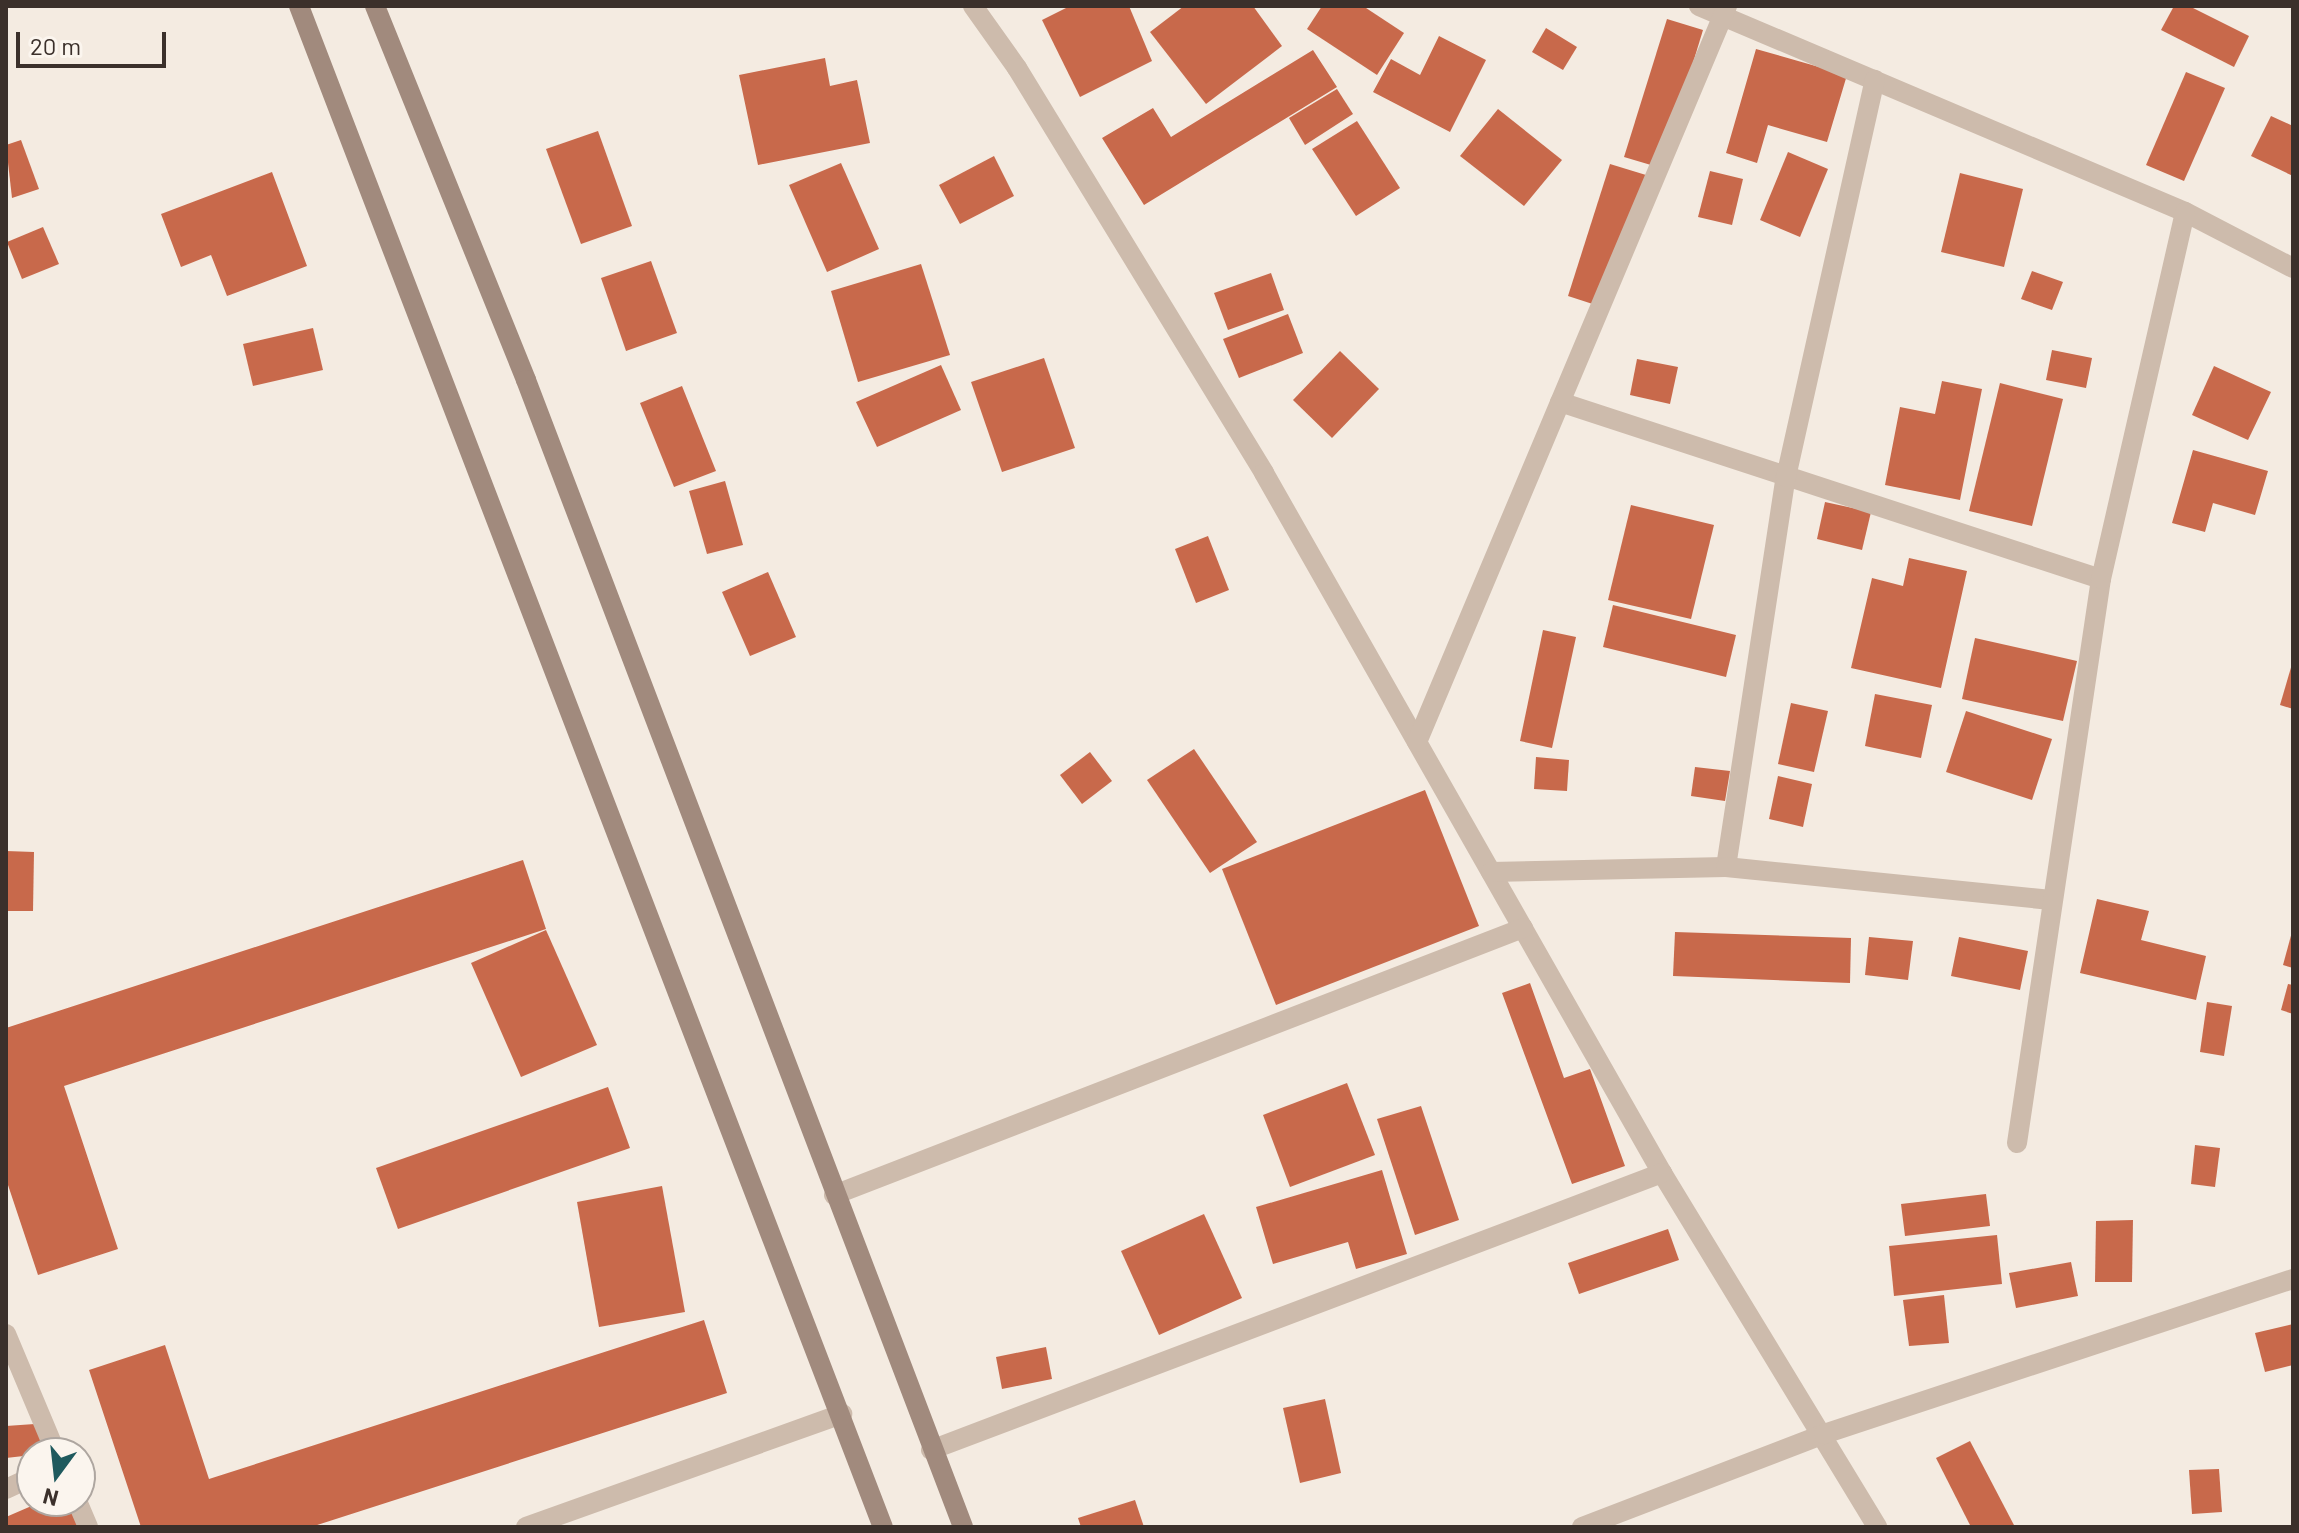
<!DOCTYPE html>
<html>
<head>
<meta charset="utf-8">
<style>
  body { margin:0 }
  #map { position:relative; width:2299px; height:1533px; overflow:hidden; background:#f4ebe1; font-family:Barlow,sans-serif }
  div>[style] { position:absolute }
  .building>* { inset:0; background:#c8694b }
  .minor>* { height:20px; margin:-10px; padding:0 10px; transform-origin:10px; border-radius:10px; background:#cdbbac }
  .secondary>* { height:20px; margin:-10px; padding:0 10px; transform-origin:10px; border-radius:10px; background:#a18a7d }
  span { translate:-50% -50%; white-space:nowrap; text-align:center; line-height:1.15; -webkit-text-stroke:8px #fbf5ee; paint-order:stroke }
  .frame { position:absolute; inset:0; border:8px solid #3b302b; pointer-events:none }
  .north { position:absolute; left:16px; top:1437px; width:80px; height:80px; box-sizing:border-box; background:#fbf5ee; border:2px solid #aea6a0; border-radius:50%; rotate:195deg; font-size:22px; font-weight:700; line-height:32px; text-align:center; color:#3b302b }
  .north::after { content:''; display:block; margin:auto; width:28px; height:36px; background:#1f5a5e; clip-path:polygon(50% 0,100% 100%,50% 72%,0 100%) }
  .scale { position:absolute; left:16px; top:32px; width:150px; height:36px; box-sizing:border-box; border:4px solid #3b302b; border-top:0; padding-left:10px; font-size:24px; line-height:28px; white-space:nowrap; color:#3b302b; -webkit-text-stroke:6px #fbf5ee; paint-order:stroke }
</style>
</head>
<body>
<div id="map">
  <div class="building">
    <i style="clip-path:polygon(1070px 6px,1129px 6px,1152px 61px,1080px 97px,1042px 20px)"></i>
    <i style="clip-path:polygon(1184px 6px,1253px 6px,1282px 46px,1206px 104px,1150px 32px)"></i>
    <i style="clip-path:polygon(1322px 6px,1363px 6px,1404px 33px,1377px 75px,1307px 29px)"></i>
    <i style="clip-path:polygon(2174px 6px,2189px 6px,2249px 36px,2234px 67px,2161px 30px)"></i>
    <i style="clip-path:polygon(1667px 19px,1703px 30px,1661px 168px,1624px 157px)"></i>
    <i style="clip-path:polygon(1546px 28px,1577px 47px,1563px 70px,1532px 52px)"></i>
    <i style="clip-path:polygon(1439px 36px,1486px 60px,1450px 132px,1373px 92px,1391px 59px,1420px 75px)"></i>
    <i style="clip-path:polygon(1756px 49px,1847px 75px,1827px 142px,1768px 125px,1757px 163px,1726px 153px)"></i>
    <i style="clip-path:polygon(1313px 50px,1337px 87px,1144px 205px,1102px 138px,1153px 108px,1171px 137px)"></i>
    <i style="clip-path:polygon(825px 58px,830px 86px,857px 80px,870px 143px,758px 165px,739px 75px)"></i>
    <i style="clip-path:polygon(2186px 72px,2225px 88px,2184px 181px,2146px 165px)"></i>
    <i style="clip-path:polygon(1337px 89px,1353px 114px,1305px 145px,1289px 118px)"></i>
    <i style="clip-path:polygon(1498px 109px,1562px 160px,1524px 206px,1460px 156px)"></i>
    <i style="clip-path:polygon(2271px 116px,2293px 126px,2293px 176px,2251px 156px)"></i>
    <i style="clip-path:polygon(1357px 121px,1400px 188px,1356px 216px,1312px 149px)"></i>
    <i style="clip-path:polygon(598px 131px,632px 226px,581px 244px,546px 149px)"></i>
    <i style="clip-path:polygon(21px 140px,39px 189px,12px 198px,6px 145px)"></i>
    <i style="clip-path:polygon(1788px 152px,1828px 169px,1800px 237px,1760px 220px)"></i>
    <i style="clip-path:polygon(994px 156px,1014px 196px,960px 224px,939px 185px)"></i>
    <i style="clip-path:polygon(841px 163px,879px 249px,827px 272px,789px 185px)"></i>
    <i style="clip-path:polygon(1610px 164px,1646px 175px,1605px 308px,1568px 296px)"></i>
    <i style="clip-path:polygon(1710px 171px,1743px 179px,1732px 225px,1698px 217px)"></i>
    <i style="clip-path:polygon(272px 172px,307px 266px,227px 296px,211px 255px,181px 267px,161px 214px)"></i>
    <i style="clip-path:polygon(1960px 173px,2023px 189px,2004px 267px,1941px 252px)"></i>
    <i style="clip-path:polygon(43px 227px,59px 264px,22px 279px,7px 242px)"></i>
    <i style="clip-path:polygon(651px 261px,677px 333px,626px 351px,601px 278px)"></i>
    <i style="clip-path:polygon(921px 264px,950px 355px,858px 382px,831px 291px)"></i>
    <i style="clip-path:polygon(2032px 271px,2063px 282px,2052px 310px,2021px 299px)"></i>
    <i style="clip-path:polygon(1271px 273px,1284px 310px,1228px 330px,1214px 293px)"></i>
    <i style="clip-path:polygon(1288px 314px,1303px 353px,1239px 378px,1223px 339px)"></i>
    <i style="clip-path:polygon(313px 328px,323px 370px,253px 386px,243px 344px)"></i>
    <i style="clip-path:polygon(2052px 350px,2092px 358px,2086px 388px,2046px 380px)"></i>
    <i style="clip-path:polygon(1340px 351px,1379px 389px,1332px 438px,1293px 400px)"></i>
    <i style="clip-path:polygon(1044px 358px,1075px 448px,1002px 472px,971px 382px)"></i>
    <i style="clip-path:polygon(1637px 359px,1678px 367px,1670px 404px,1630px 395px)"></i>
    <i style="clip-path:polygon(941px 365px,961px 410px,877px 447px,856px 402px)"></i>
    <i style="clip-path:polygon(2214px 366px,2271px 392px,2248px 440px,2192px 415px)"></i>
    <i style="clip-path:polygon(1942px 381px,1982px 389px,1960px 500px,1885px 485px,1900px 407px,1935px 414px)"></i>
    <i style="clip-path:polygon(2000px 383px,2063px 399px,2032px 526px,1969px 511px)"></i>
    <i style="clip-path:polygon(682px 386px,716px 471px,674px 487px,640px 403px)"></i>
    <i style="clip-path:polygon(2193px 450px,2268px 471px,2255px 515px,2213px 503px,2205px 532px,2172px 523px)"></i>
    <i style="clip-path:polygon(725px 481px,743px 545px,707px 554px,689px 491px)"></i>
    <i style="clip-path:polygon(1825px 502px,1871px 512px,1862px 550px,1817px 539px)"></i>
    <i style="clip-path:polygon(1631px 505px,1714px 525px,1691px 619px,1608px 600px)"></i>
    <i style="clip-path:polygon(1208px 536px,1229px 590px,1196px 603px,1175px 549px)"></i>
    <i style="clip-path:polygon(1909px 558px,1967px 571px,1941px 688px,1851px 668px,1872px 578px,1903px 586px)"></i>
    <i style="clip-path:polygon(768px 572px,796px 637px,750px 656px,722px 592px)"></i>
    <i style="clip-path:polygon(1613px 605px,1736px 635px,1726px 677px,1603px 647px)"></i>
    <i style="clip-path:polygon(1543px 630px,1576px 637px,1552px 748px,1520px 741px)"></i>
    <i style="clip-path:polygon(1975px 638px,2077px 661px,2063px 721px,1962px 699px)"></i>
    <i style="clip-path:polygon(2292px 664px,2293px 664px,2293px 709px,2280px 705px)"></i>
    <i style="clip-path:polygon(1875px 694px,1932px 705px,1921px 758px,1865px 746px)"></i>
    <i style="clip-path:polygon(1791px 703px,1828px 711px,1814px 772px,1778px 764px)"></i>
    <i style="clip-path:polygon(1966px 711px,2052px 739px,2032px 800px,1946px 772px)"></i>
    <i style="clip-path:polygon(1194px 749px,1257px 842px,1210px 873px,1147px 780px)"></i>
    <i style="clip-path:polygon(1090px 752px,1112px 781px,1082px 804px,1060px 775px)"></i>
    <i style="clip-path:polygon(1536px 757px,1569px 760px,1567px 791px,1534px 789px)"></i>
    <i style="clip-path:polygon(1695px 767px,1730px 771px,1725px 801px,1691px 796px)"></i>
    <i style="clip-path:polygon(1778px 776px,1812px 784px,1803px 827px,1769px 819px)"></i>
    <i style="clip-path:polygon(1425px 790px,1479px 926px,1276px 1005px,1222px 869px)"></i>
    <i style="clip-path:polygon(6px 851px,34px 852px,33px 911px,6px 911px)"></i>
    <i style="clip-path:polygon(523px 860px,546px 929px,64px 1086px,118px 1249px,38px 1275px,6px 1179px,6px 1028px)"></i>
    <i style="clip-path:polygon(2097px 899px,2149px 911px,2141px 940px,2206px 956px,2196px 1000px,2080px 973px)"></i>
    <i style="clip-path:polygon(2293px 928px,2293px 968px,2283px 965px)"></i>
    <i style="clip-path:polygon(546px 930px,597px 1045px,521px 1077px,471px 963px)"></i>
    <i style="clip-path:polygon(1675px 932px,1851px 938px,1850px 983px,1673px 976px)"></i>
    <i style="clip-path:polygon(1869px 937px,1913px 941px,1908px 980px,1865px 975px)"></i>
    <i style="clip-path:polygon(1959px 937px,2028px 951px,2020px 990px,1951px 976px)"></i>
    <i style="clip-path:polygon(1530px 983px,1564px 1078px,1590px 1069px,1625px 1166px,1572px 1184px,1502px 993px)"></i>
    <i style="clip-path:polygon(2288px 984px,2293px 985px,2293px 1014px,2281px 1010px)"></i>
    <i style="clip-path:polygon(2207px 1002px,2232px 1006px,2224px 1056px,2200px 1052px)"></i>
    <i style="clip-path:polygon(1347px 1083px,1375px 1155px,1290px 1187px,1263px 1115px)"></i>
    <i style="clip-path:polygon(608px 1087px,630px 1148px,398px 1229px,376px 1168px)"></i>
    <i style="clip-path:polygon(1421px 1106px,1459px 1220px,1415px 1235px,1377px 1119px)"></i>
    <i style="clip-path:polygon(2195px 1145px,2220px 1148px,2215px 1187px,2191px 1184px)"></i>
    <i style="clip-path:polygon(1382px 1170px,1407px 1254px,1356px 1269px,1348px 1242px,1273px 1264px,1256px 1207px)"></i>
    <i style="clip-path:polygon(662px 1186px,685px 1312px,599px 1327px,577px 1202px)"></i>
    <i style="clip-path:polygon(1986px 1194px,1990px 1226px,1905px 1236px,1901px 1204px)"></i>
    <i style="clip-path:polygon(1204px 1214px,1242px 1298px,1159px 1335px,1121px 1251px)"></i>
    <i style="clip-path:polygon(2133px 1220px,2132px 1282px,2095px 1282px,2096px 1221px)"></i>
    <i style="clip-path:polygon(1668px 1229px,1679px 1260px,1579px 1294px,1568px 1263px)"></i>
    <i style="clip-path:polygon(1997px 1235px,2002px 1284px,1894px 1296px,1889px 1246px)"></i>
    <i style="clip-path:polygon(2071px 1262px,2078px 1296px,2016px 1308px,2009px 1273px)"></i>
    <i style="clip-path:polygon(1944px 1295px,1949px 1343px,1909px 1346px,1903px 1300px)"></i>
    <i style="clip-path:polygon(704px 1320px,727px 1393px,311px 1527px,141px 1527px,89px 1370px,165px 1345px,209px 1479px)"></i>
    <i style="clip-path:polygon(2293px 1324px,2293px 1365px,2265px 1372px,2255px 1333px)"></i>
    <i style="clip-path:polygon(1046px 1347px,1052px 1379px,1002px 1389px,996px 1357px)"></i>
    <i style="clip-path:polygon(1325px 1399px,1341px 1473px,1300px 1483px,1283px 1408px)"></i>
    <i style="clip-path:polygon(49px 1423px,50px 1453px,6px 1458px,6px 1426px)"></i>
    <i style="clip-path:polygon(1970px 1441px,2015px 1527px,1971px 1527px,1936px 1458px)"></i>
    <i style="clip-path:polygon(2219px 1469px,2222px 1512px,2192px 1514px,2189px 1470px)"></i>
    <i style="clip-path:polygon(1135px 1500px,1144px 1527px,1081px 1527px,1078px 1518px)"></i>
    <i style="clip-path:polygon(43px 1501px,72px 1501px,84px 1527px,6px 1527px,6px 1517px)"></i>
  </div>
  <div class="minor">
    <i style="left:973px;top:6px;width:76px;rotate:54.6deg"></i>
    <i style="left:1017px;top:68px;width:474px;rotate:58.6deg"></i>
    <i style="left:1264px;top:473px;width:805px;rotate:60.38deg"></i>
    <i style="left:1662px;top:1173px;width:414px;rotate:58.7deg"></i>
    <i style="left:1699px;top:6px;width:528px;rotate:22.97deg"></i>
    <i style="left:2185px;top:212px;width:122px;rotate:27.4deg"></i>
    <i style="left:1560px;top:402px;width:569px;rotate:18.12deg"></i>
    <i style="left:1417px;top:742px;width:799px;rotate:-67.16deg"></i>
    <i style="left:1726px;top:867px;width:395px;rotate:-81.3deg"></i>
    <i style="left:1786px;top:477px;width:407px;rotate:-77.4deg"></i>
    <i style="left:1491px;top:872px;width:235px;rotate:-1.2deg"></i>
    <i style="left:1726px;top:867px;width:327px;rotate:5.8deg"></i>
    <i style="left:2017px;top:1143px;width:570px;rotate:-81.53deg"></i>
    <i style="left:2101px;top:579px;width:376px;rotate:-77.1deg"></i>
    <i style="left:834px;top:1195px;width:739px;rotate:-21.18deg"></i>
    <i style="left:6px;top:1334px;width:129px;rotate:67.2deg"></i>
    <i style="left:931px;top:1450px;width:782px;rotate:-20.75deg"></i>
    <i style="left:6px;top:1489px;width:29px;rotate:-25deg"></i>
    <i style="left:77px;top:1501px;width:28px;rotate:67deg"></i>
    <i style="left:526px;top:1527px;width:336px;rotate:-19.7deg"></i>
    <i style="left:1582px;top:1527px;width:259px;rotate:-21deg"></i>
    <i style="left:1824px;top:1434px;width:494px;rotate:-18.3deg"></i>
  </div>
  <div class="secondary">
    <i style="left:299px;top:6px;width:1629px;rotate:69deg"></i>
    <i style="left:375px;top:6px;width:403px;rotate:68deg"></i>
    <i style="left:526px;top:380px;width:1227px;rotate:69.14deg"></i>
  </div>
  <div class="frame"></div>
  <div class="north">N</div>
  <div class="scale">20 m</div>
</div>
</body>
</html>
